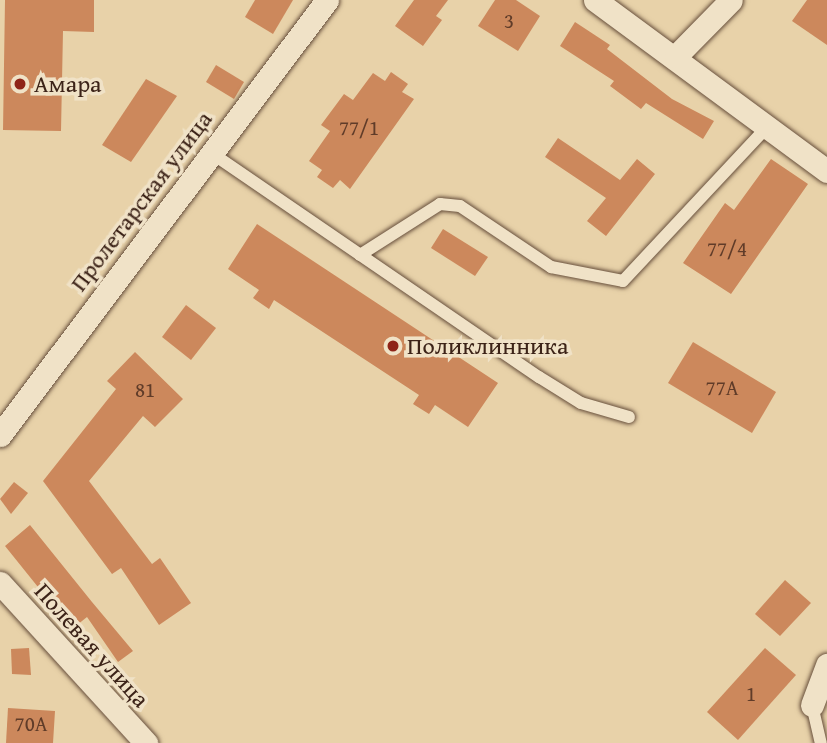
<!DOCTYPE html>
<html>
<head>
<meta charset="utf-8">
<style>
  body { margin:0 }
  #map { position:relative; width:827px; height:743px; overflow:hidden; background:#e8d2a9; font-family:"Gentium Book Plus",serif }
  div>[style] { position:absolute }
  .building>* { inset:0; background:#cc885c }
  .roads { filter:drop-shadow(0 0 2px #674f3c) drop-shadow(0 0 2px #674f3c) }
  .service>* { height:12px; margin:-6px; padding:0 6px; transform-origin:6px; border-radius:6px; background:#f0e2c7 }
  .minor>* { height:23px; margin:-11.5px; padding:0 11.5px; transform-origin:11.5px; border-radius:11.5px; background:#f0e2c7 }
  .dots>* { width:19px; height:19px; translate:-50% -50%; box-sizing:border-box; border:4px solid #f0e2c7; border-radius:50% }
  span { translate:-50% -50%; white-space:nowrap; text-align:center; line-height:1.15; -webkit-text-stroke:7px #f0e2c7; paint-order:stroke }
  .number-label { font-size:21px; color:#603c29 }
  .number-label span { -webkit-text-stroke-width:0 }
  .poi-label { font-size:24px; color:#3c2318 }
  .left { translate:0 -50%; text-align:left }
  .street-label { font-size:24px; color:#3c2318 }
</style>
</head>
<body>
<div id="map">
  <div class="building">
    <i style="clip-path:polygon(5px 0,94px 0,94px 32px,63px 31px,61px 131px,3px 130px)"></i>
    <i style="clip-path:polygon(255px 0,293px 0,273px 34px,245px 17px)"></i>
    <i style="clip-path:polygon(414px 0,448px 0,436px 16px,442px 20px,423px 46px,395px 26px)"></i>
    <i style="clip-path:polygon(495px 0,516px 0,540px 16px,518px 51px,478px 26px)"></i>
    <i style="clip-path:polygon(807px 0,827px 0,827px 45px,792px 21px)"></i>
    <i style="clip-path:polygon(575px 22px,610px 45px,607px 49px,672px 99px,714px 121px,703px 139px,646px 103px,641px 109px,610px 86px,614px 81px,560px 46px)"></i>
    <i style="clip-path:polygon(216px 65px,244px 82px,234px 99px,206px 82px)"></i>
    <i style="clip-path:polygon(391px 72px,408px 84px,402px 92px,414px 99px,350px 189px,340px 180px,333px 188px,317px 177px,322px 170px,309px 161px,330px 131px,321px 125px,344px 94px,353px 100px,373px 73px,385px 81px)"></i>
    <i style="clip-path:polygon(146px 79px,177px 96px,131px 162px,102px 145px)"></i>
    <i style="clip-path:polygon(558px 138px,620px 180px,637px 159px,655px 174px,606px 236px,587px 221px,606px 198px,545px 157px)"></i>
    <i style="clip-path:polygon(771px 159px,808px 184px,731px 294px,683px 263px,725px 203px,734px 210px)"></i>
    <i style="clip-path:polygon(257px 224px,498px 383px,468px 427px,435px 405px,429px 414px,413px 404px,419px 395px,274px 300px,269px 309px,253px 298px,259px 290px,228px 269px)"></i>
    <i style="clip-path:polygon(443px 229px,488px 257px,475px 276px,431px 248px)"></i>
    <i style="clip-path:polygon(186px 305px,216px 328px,191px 360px,162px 337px)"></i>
    <i style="clip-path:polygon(693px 342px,776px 392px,752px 433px,668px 383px)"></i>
    <i style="clip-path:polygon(135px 352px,183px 399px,155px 427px,143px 416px,89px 481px,152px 564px,160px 558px,191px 603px,159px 625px,121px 568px,112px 574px,43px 481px,116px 389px,107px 381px)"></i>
    <i style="clip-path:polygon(14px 482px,28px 493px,11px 514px,0 499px)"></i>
    <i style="clip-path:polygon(30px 525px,92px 602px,133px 651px,118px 662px,87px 617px,77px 625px,47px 587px,42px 592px,5px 546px)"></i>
    <i style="clip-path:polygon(785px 580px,811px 603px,780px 636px,755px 614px)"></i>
    <i style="clip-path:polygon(29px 648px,31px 675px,12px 674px,11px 649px)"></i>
    <i style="clip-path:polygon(765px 648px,796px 675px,738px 740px,707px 712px)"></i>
    <i style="clip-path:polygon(8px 708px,55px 711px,53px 743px,6px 743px)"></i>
  </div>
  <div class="roads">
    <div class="service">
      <i style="left:210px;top:152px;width:399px;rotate:34.4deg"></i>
      <i style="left:539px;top:377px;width:49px;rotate:31.8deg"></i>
      <i style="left:581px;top:403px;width:50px;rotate:16.3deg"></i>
      <i style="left:360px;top:255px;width:95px;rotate:-32.5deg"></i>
      <i style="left:440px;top:204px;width:20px;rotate:6deg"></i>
      <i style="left:460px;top:206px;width:110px;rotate:33.8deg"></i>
      <i style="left:551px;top:267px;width:73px;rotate:11deg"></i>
      <i style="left:623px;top:281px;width:212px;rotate:-46.9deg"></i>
      <i style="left:812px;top:705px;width:39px;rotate:77deg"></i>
    </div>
    <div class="minor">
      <i style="left:595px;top:0;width:288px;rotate:36.4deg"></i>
      <i style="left:676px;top:56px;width:78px;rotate:-45.5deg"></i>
      <i style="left:0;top:435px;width:544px;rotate:-53.07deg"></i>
      <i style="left:0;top:583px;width:217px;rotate:47.6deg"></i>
      <i style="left:812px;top:705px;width:43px;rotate:-69.4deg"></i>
    </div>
  </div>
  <div class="dots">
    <i style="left:20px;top:84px;background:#8f2418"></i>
    <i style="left:393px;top:346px;background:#8f2418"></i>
  </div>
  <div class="number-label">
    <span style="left:509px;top:21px">3</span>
    <span style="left:359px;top:128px">77/1</span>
    <span style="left:727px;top:249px">77/4</span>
    <span style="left:722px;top:388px">77А</span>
    <span style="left:145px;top:390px">81</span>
    <span style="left:751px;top:694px">1</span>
    <span style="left:31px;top:724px">70А</span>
  </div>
  <div class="poi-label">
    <span class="left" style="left:34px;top:84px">Амара</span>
    <span class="left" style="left:407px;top:346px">Поликлинника</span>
  </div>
  <div class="street-label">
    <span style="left:141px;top:201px;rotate:-53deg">Пролетарская улица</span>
    <span style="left:92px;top:645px;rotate:48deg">Полевая улица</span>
  </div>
</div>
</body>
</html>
